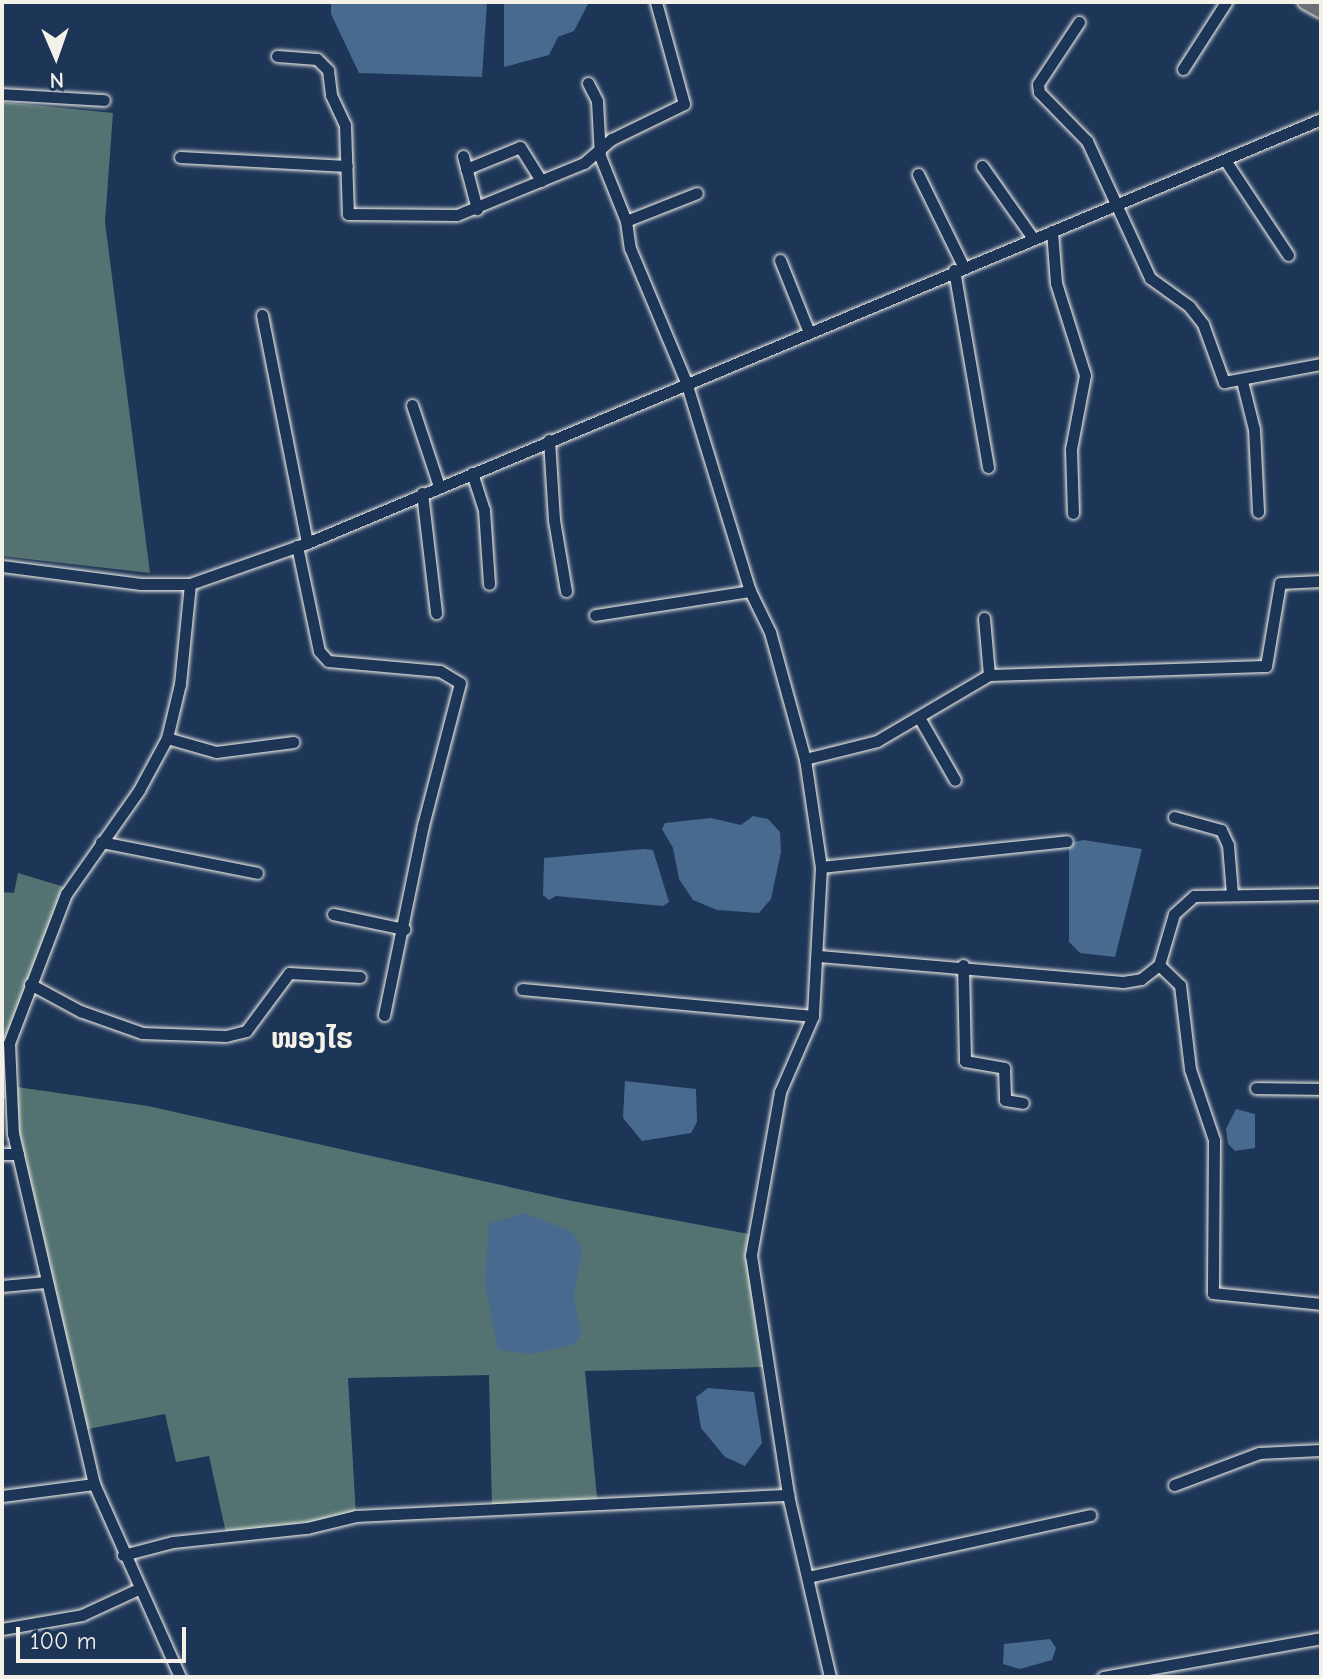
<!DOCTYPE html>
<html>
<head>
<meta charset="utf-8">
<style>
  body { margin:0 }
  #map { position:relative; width:1323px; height:1679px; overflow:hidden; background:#1d3557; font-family:"Comic Neue","Noto Sans Lao",sans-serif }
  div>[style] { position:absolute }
  .green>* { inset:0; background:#547271 }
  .water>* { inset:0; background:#486a8f }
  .roads { filter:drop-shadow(0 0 2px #f4f1e8) drop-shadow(0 0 2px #f4f1e8) }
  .minor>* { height:11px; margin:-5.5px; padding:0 5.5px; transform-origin:5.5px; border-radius:5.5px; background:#1d3557 }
  .major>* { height:14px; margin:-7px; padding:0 7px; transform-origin:7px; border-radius:7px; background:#6a7074 }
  span { translate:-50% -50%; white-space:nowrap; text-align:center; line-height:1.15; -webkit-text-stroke:6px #1d3557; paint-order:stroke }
  .quarter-label { font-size:28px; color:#f4f1e8; font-weight:700 }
  .frame { position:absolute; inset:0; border:4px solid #f4f1e8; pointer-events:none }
  .north { position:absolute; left:16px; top:16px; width:80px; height:80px; -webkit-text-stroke:6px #1d3557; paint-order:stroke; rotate:178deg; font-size:22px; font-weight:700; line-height:32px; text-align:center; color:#f4f1e8 }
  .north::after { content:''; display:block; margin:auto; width:28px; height:36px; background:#f4f1e8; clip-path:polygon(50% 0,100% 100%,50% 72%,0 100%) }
  .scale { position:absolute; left:16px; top:1627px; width:170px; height:36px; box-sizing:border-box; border:4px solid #f4f1e8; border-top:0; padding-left:10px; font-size:24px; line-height:28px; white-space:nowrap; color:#f4f1e8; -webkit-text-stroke:6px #1d3557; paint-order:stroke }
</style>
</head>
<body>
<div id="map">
  <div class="green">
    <i style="clip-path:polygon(2px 102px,113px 113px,105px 222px,150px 573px,2px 556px)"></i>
    <i style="clip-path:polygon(18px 873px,71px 889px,27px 996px,13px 1049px,10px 1086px,148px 1106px,572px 1201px,754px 1235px,768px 1367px,585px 1371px,598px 1508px,492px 1510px,489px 1375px,348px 1378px,356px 1516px,226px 1533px,209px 1456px,176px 1462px,165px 1414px,83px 1430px,9px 1100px,2px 1098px,2px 892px,14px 893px)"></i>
  </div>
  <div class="water">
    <i style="clip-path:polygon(331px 2px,487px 2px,482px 77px,359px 73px,331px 14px)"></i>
    <i style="clip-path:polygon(504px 2px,589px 2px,574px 31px,558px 37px,549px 55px,504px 67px)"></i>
    <i style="clip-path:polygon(753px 816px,768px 819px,780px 832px,781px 852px,771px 899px,759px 913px,717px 910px,693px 900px,679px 879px,673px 848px,662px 829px,665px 823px,711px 818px,741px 825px)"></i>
    <i style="clip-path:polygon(1083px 840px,1142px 849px,1115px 957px,1080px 953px,1069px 942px,1069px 843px)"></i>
    <i style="clip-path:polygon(644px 849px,653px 850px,669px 902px,663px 906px,556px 896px,549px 900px,543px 895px,544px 858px)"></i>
    <i style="clip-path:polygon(625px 1081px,696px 1089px,697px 1122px,691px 1133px,642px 1141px,623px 1118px)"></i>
    <i style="clip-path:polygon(1236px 1109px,1255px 1114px,1255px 1148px,1235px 1151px,1228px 1144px,1226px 1129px)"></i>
    <i style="clip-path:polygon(525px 1213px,573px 1232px,582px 1251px,574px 1295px,581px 1334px,575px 1344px,533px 1354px,498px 1350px,485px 1282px,489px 1224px)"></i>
    <i style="clip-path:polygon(708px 1388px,754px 1392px,762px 1443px,745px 1466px,725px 1457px,701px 1428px,696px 1397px)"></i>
    <i style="clip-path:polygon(1050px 1639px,1056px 1648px,1052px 1660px,1020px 1669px,1003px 1664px,1004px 1644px)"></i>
  </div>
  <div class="roads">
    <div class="minor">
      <i style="left:1079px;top:22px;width:74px;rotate:123.5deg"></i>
      <i style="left:1038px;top:84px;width:8px;rotate:83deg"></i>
      <i style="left:1039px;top:92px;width:69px;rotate:45.6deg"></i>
      <i style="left:1087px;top:141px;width:151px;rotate:65.3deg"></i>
      <i style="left:1150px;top:278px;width:48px;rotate:35.7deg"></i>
      <i style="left:1189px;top:306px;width:23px;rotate:52deg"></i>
      <i style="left:1203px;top:324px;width:62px;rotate:70.1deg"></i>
      <i style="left:1224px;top:382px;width:99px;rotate:-10.5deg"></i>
      <i style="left:277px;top:56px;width:40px;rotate:4.3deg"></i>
      <i style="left:317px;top:59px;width:16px;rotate:45deg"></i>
      <i style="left:328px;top:70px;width:25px;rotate:83deg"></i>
      <i style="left:331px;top:95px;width:33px;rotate:65deg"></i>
      <i style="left:345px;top:125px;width:89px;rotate:88.1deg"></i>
      <i style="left:348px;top:214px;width:109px;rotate:0.5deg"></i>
      <i style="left:457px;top:215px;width:137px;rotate:-22.3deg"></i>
      <i style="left:584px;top:163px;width:37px;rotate:-41deg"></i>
      <i style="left:612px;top:139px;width:80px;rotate:-25.9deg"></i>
      <i style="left:684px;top:104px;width:106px;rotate:-105.4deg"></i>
      <i style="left:1183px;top:69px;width:80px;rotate:-57.3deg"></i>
      <i style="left:588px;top:83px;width:20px;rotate:63deg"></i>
      <i style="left:597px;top:101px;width:55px;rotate:86.9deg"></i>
      <i style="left:600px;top:156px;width:70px;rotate:68.2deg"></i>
      <i style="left:626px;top:221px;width:27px;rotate:82deg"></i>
      <i style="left:630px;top:248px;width:145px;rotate:67.3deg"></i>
      <i style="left:686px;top:382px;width:219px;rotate:73deg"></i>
      <i style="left:750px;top:591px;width:46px;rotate:64deg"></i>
      <i style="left:770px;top:632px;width:132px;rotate:74.6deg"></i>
      <i style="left:805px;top:759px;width:109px;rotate:81.6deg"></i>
      <i style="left:821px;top:867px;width:149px;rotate:93.1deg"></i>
      <i style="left:813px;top:1016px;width:83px;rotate:113.5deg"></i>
      <i style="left:780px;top:1092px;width:166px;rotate:100.1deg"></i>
      <i style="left:751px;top:1255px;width:243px;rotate:81.2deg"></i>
      <i style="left:788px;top:1495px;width:187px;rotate:77deg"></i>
      <i style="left:2px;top:94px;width:102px;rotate:3.4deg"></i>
      <i style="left:463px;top:156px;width:55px;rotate:75.2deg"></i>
      <i style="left:180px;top:157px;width:167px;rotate:3.1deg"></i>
      <i style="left:1225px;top:160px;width:114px;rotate:56.4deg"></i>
      <i style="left:982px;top:166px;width:87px;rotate:54.8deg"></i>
      <i style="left:466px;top:169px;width:58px;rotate:-22.2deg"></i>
      <i style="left:520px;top:147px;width:40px;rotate:58deg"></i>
      <i style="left:918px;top:174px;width:102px;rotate:63.9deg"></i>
      <i style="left:626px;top:221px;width:76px;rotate:-21.5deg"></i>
      <i style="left:1052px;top:231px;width:52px;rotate:85.6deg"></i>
      <i style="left:1056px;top:283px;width:96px;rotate:72.5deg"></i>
      <i style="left:1085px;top:375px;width:75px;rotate:100.7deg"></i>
      <i style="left:1071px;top:449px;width:64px;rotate:88.2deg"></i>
      <i style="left:780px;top:260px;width:75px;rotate:68.2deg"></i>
      <i style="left:954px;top:270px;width:200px;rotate:80.2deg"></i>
      <i style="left:262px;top:315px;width:232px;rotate:78.8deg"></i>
      <i style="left:1242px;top:381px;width:49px;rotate:76deg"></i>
      <i style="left:1254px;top:429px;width:83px;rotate:87.2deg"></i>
      <i style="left:412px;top:405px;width:85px;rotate:71.6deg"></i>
      <i style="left:549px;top:440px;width:80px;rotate:86.4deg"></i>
      <i style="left:554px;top:520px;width:72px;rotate:80.4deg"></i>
      <i style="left:472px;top:473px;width:39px;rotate:72deg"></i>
      <i style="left:484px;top:510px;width:74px;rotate:86.1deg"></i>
      <i style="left:422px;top:493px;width:121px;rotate:83.3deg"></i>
      <i style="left:297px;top:546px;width:107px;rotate:78.2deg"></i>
      <i style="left:319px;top:651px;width:13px;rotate:48deg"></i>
      <i style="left:328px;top:661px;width:112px;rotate:5.1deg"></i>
      <i style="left:440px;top:671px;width:23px;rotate:31deg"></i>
      <i style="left:460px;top:683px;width:147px;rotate:104.6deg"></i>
      <i style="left:423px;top:825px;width:194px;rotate:101.6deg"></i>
      <i style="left:2px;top:566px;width:140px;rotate:7.4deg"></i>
      <i style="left:141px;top:584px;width:49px"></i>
      <i style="left:190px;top:584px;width:124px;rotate:-19.3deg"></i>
      <i style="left:307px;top:543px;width:1099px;rotate:-22.69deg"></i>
      <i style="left:595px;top:615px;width:157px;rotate:-8.8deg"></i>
      <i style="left:984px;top:618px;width:57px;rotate:85deg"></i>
      <i style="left:920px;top:719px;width:70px;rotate:60.2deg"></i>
      <i style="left:167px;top:738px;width:51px;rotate:15.9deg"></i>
      <i style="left:216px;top:752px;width:78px;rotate:-7.4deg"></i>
      <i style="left:805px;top:759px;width:74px;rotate:-14deg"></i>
      <i style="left:877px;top:741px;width:130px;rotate:-30.5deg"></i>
      <i style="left:989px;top:675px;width:277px;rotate:-1.9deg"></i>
      <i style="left:1266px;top:666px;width:84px;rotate:-80.4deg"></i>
      <i style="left:1280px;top:583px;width:41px;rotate:-2.8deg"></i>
      <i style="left:1174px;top:817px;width:49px;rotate:15.5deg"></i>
      <i style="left:1221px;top:830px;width:17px;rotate:65deg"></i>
      <i style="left:1228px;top:845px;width:49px;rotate:85.3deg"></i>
      <i style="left:101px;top:842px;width:159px;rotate:11.2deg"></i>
      <i style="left:821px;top:867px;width:247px;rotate:-6deg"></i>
      <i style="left:333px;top:914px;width:73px;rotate:11.9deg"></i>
      <i style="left:819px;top:956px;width:305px;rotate:4.9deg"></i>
      <i style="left:1123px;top:982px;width:18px;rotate:-9deg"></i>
      <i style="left:1141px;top:979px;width:23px;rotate:-38deg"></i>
      <i style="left:1159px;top:965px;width:53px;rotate:-73.6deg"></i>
      <i style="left:1174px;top:914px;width:27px;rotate:-42deg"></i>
      <i style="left:1194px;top:896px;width:127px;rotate:-0.9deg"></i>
      <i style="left:963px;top:965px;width:96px;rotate:88.8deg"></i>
      <i style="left:965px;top:1061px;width:40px;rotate:10deg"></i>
      <i style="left:1004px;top:1068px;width:32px;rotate:88deg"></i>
      <i style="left:1005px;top:1100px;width:18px;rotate:9deg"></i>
      <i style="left:1159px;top:965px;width:29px;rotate:44deg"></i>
      <i style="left:1180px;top:985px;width:85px;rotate:83.2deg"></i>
      <i style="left:1190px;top:1069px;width:75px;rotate:71.3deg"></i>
      <i style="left:1214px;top:1140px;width:153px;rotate:90.4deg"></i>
      <i style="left:1213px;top:1293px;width:109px;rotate:5.8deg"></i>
      <i style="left:30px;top:984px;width:57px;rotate:28.4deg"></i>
      <i style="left:80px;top:1011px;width:66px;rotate:19.5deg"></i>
      <i style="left:142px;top:1033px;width:84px;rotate:2deg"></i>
      <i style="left:226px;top:1036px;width:21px;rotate:-14deg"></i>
      <i style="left:246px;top:1031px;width:72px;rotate:-53.4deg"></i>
      <i style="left:289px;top:973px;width:71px;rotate:3.2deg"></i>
      <i style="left:522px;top:989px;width:292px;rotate:5.3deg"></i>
      <i style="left:1256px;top:1088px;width:65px;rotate:0.9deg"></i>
      <i style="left:2px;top:1154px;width:16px"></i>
      <i style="left:2px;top:1286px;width:43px;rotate:-5.3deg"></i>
      <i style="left:1174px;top:1485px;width:91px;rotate:-20.6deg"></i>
      <i style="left:1259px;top:1453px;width:62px;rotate:-2.8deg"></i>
      <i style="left:2px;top:1496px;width:93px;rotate:-7.4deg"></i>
      <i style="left:123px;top:1555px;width:52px;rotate:-14.6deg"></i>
      <i style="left:173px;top:1542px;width:135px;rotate:-6deg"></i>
      <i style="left:307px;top:1528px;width:50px;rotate:-13.8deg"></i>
      <i style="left:356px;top:1516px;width:433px;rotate:-2.8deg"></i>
      <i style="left:808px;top:1577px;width:289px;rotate:-12.4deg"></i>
      <i style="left:2px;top:1629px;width:81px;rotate:-9.9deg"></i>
      <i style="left:82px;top:1615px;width:62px;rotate:-24.9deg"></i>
      <i style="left:180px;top:1677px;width:211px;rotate:-114deg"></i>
      <i style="left:94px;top:1484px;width:359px;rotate:-103deg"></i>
      <i style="left:13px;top:1134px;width:91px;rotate:-92.5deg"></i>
      <i style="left:9px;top:1043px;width:160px;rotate:-69.1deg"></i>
      <i style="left:66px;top:894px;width:127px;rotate:-54.9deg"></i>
      <i style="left:139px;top:790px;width:59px;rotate:-61.7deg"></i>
      <i style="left:167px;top:738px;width:56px;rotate:-76.5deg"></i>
      <i style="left:180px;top:684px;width:100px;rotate:-84.3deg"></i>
      <i style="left:1103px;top:1677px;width:221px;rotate:-10.1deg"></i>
    </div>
    <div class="major">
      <i style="left:1305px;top:2px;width:18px;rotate:29deg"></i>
    </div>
  </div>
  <div class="quarter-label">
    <span style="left:312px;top:1039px">ໜອງໄຮ</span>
  </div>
  <div class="frame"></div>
  <div class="north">N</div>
  <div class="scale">100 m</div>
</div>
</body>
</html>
